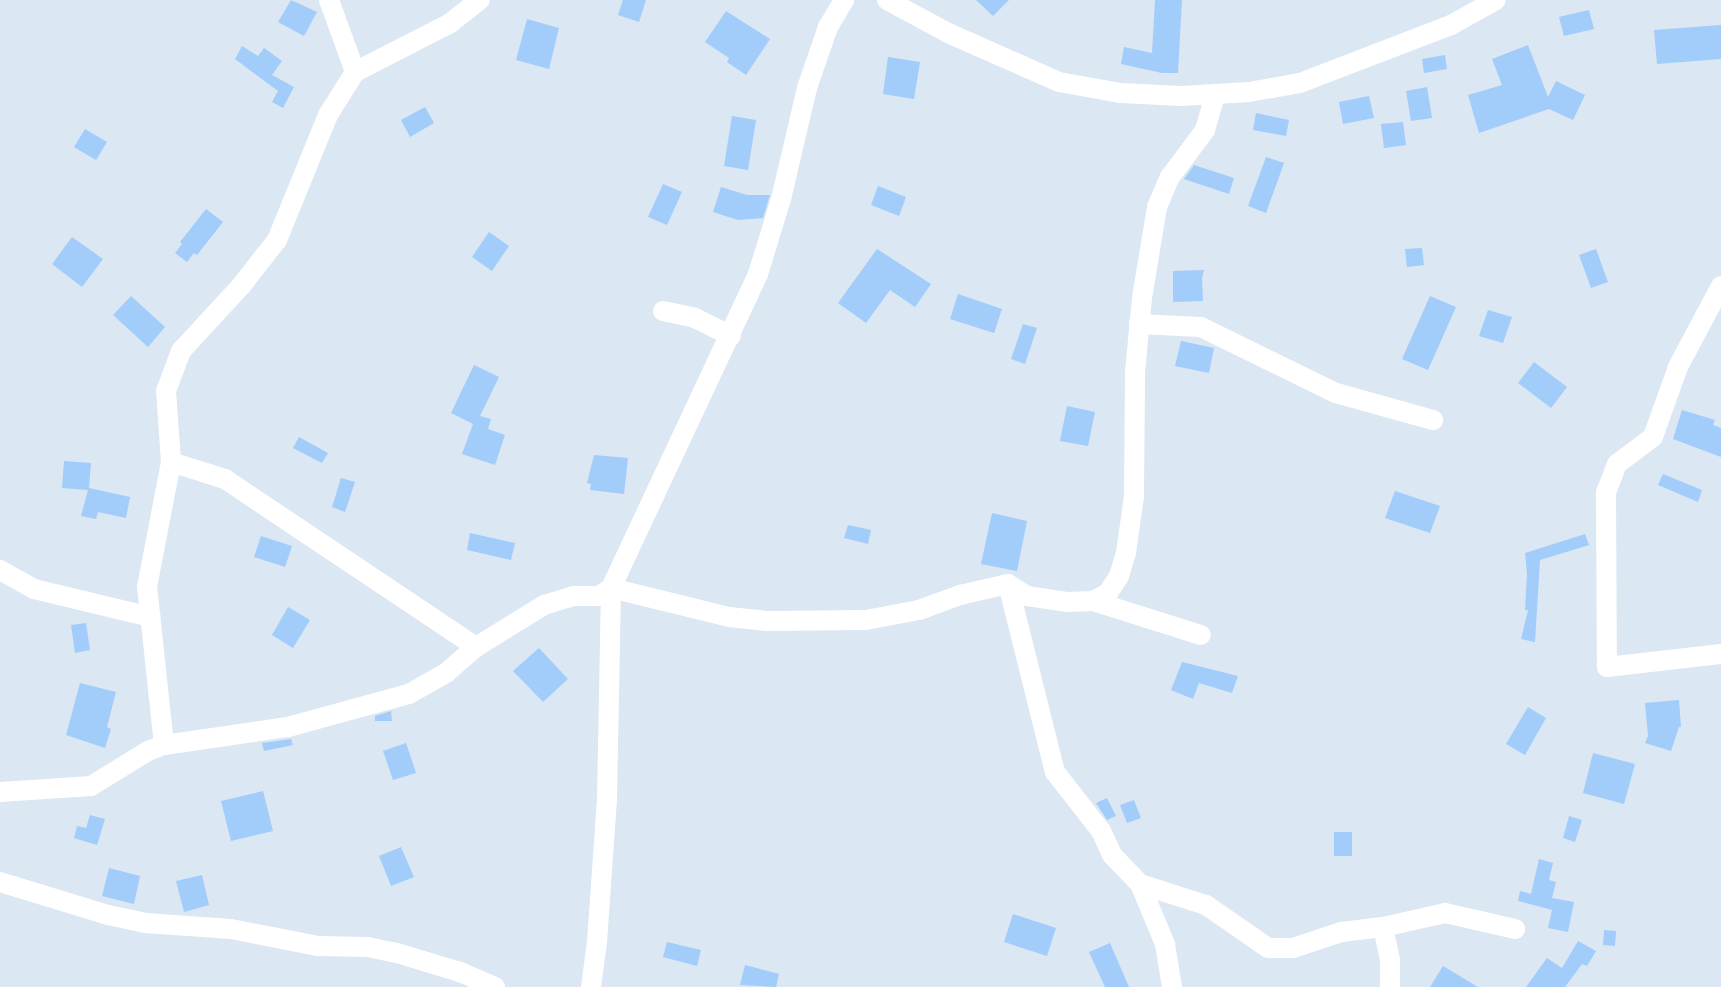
<!DOCTYPE html>
<html>
<head>
<meta charset="utf-8">
<style>
  body { margin:0 }
  #map { position:relative; width:1721px; height:987px; overflow:hidden; background:#dbe7f3; font-family:Helvetica,sans-serif }
  div>[style] { position:absolute }
  .building>* { inset:0; background:#a2ccf9 }
  .minor>* { height:20px; margin:-10px; padding:0 10px; transform-origin:10px; border-radius:10px; background:#fff }
  span { translate:-50% -50%; white-space:nowrap; text-align:center; line-height:1.15; -webkit-text-stroke:6px #f2f2f2; paint-order:stroke }
</style>
</head>
<body>
<div id="map">
  <div class="building">
    <i style="clip-path:polygon(291px 0,317px 12px,304px 36px,278px 22px)"></i>
    <i style="clip-path:polygon(623px 0,646px 0,639px 22px,618px 15px)"></i>
    <i style="clip-path:polygon(976px 0,1009px 0,993px 16px)"></i>
    <i style="clip-path:polygon(1155px 0,1182px 0,1178px 73px,1162px 73px,1121px 64px,1124px 47px,1152px 53px)"></i>
    <i style="clip-path:polygon(1589px 10px,1594px 29px,1564px 36px,1559px 17px)"></i>
    <i style="clip-path:polygon(726px 11px,770px 39px,746px 75px,727px 62px,729px 58px,705px 42px)"></i>
    <i style="clip-path:polygon(527px 19px,559px 28px,549px 69px,516px 60px)"></i>
    <i style="clip-path:polygon(1721px 25px,1721px 59px,1657px 64px,1654px 30px)"></i>
    <i style="clip-path:polygon(1528px 45px,1548px 97px,1556px 81px,1585px 95px,1573px 120px,1549px 109px,1479px 133px,1468px 95px,1502px 85px,1492px 59px)"></i>
    <i style="clip-path:polygon(242px 46px,258px 56px,264px 48px,282px 61px,272px 75px,294px 87px,283px 108px,272px 102px,278px 91px,235px 59px)"></i>
    <i style="clip-path:polygon(1445px 55px,1447px 69px,1424px 73px,1422px 59px)"></i>
    <i style="clip-path:polygon(888px 57px,920px 62px,914px 99px,883px 94px)"></i>
    <i style="clip-path:polygon(1427px 87px,1432px 118px,1411px 121px,1406px 91px)"></i>
    <i style="clip-path:polygon(1369px 96px,1374px 118px,1343px 124px,1339px 102px)"></i>
    <i style="clip-path:polygon(425px 107px,434px 123px,410px 137px,401px 120px)"></i>
    <i style="clip-path:polygon(1256px 113px,1289px 120px,1286px 136px,1253px 130px)"></i>
    <i style="clip-path:polygon(732px 116px,756px 120px,748px 170px,724px 166px)"></i>
    <i style="clip-path:polygon(1403px 122px,1406px 145px,1384px 148px,1381px 124px)"></i>
    <i style="clip-path:polygon(85px 129px,107px 142px,96px 160px,74px 147px)"></i>
    <i style="clip-path:polygon(1266px 157px,1284px 163px,1266px 213px,1248px 206px)"></i>
    <i style="clip-path:polygon(1194px 165px,1234px 178px,1229px 194px,1184px 179px)"></i>
    <i style="clip-path:polygon(663px 184px,682px 192px,667px 225px,648px 217px)"></i>
    <i style="clip-path:polygon(878px 186px,906px 197px,899px 216px,871px 205px)"></i>
    <i style="clip-path:polygon(721px 187px,747px 195px,770px 195px,763px 218px,738px 220px,713px 212px)"></i>
    <i style="clip-path:polygon(206px 209px,223px 222px,197px 255px,194px 253px,187px 262px,175px 253px,182px 244px,180px 242px)"></i>
    <i style="clip-path:polygon(489px 232px,509px 246px,492px 271px,472px 257px)"></i>
    <i style="clip-path:polygon(72px 237px,103px 259px,82px 287px,52px 264px)"></i>
    <i style="clip-path:polygon(1422px 248px,1424px 265px,1407px 267px,1405px 249px)"></i>
    <i style="clip-path:polygon(877px 249px,931px 284px,915px 307px,890px 290px,866px 323px,838px 303px)"></i>
    <i style="clip-path:polygon(1596px 249px,1608px 282px,1591px 288px,1579px 255px)"></i>
    <i style="clip-path:polygon(1204px 270px,1202px 278px,1203px 301px,1173px 302px,1173px 271px)"></i>
    <i style="clip-path:polygon(958px 294px,1002px 309px,994px 333px,950px 319px)"></i>
    <i style="clip-path:polygon(131px 296px,165px 327px,148px 347px,113px 315px)"></i>
    <i style="clip-path:polygon(1430px 296px,1456px 307px,1428px 370px,1402px 359px)"></i>
    <i style="clip-path:polygon(1488px 310px,1512px 317px,1503px 343px,1479px 336px)"></i>
    <i style="clip-path:polygon(1023px 324px,1037px 328px,1025px 364px,1011px 359px)"></i>
    <i style="clip-path:polygon(1181px 341px,1214px 348px,1209px 373px,1175px 366px)"></i>
    <i style="clip-path:polygon(1534px 362px,1567px 387px,1551px 408px,1518px 383px)"></i>
    <i style="clip-path:polygon(474px 365px,499px 377px,480px 416px,491px 419px,488px 429px,505px 435px,495px 465px,462px 454px,473px 424px,451px 413px)"></i>
    <i style="clip-path:polygon(1067px 406px,1095px 412px,1088px 446px,1060px 441px)"></i>
    <i style="clip-path:polygon(1682px 410px,1715px 420px,1713px 425px,1721px 428px,1721px 457px,1673px 439px)"></i>
    <i style="clip-path:polygon(299px 437px,328px 453px,322px 463px,293px 448px)"></i>
    <i style="clip-path:polygon(594px 455px,628px 458px,624px 494px,590px 490px,591px 484px,587px 483px)"></i>
    <i style="clip-path:polygon(64px 461px,91px 463px,89px 488px,130px 497px,126px 518px,98px 512px,96px 519px,81px 516px,88px 490px,62px 488px)"></i>
    <i style="clip-path:polygon(1663px 474px,1702px 490px,1698px 502px,1658px 485px)"></i>
    <i style="clip-path:polygon(341px 478px,355px 482px,345px 512px,332px 507px)"></i>
    <i style="clip-path:polygon(1395px 491px,1440px 506px,1430px 533px,1385px 518px)"></i>
    <i style="clip-path:polygon(992px 513px,1027px 521px,1017px 571px,981px 564px)"></i>
    <i style="clip-path:polygon(848px 525px,871px 530px,868px 544px,844px 538px)"></i>
    <i style="clip-path:polygon(470px 533px,515px 543px,511px 560px,467px 550px)"></i>
    <i style="clip-path:polygon(1585px 534px,1589px 545px,1540px 560px,1535px 642px,1521px 639px,1528px 610px,1525px 610px,1527px 574px,1525px 553px)"></i>
    <i style="clip-path:polygon(261px 536px,292px 546px,285px 567px,254px 557px)"></i>
    <i style="clip-path:polygon(288px 607px,310px 620px,293px 648px,272px 635px)"></i>
    <i style="clip-path:polygon(86px 623px,90px 650px,75px 653px,71px 625px)"></i>
    <i style="clip-path:polygon(539px 648px,568px 679px,543px 702px,513px 671px)"></i>
    <i style="clip-path:polygon(1182px 662px,1238px 676px,1232px 693px,1199px 683px,1193px 699px,1171px 690px)"></i>
    <i style="clip-path:polygon(80px 683px,116px 692px,107px 727px,111px 729px,105px 748px,66px 735px)"></i>
    <i style="clip-path:polygon(1679px 700px,1681px 727px,1679px 727px,1671px 751px,1645px 743px,1648px 736px,1645px 703px)"></i>
    <i style="clip-path:polygon(1528px 707px,1546px 718px,1525px 755px,1506px 744px)"></i>
    <i style="clip-path:polygon(391px 711px,392px 721px,375px 721px,375px 716px)"></i>
    <i style="clip-path:polygon(291px 739px,293px 745px,264px 751px,262px 743px)"></i>
    <i style="clip-path:polygon(406px 743px,416px 773px,393px 780px,383px 751px)"></i>
    <i style="clip-path:polygon(1593px 753px,1635px 764px,1624px 804px,1583px 793px)"></i>
    <i style="clip-path:polygon(263px 791px,273px 831px,231px 841px,221px 801px)"></i>
    <i style="clip-path:polygon(1107px 798px,1116px 816px,1107px 820px,1096px 803px)"></i>
    <i style="clip-path:polygon(1134px 800px,1141px 818px,1127px 823px,1120px 805px)"></i>
    <i style="clip-path:polygon(90px 815px,105px 819px,97px 845px,74px 838px,77px 826px,86px 828px)"></i>
    <i style="clip-path:polygon(1569px 816px,1582px 820px,1575px 842px,1563px 838px)"></i>
    <i style="clip-path:polygon(1334px 832px,1352px 832px,1352px 856px,1334px 856px)"></i>
    <i style="clip-path:polygon(401px 847px,414px 877px,391px 886px,379px 856px)"></i>
    <i style="clip-path:polygon(1539px 859px,1553px 863px,1549px 880px,1556px 882px,1552px 898px,1574px 902px,1568px 932px,1548px 928px,1552px 910px,1518px 901px,1520px 891px,1531px 894px)"></i>
    <i style="clip-path:polygon(109px 868px,140px 876px,134px 904px,102px 896px)"></i>
    <i style="clip-path:polygon(202px 875px,209px 905px,184px 912px,176px 881px)"></i>
    <i style="clip-path:polygon(1013px 914px,1056px 928px,1047px 956px,1004px 942px)"></i>
    <i style="clip-path:polygon(1604px 930px,1616px 931px,1615px 946px,1603px 945px)"></i>
    <i style="clip-path:polygon(1578px 941px,1596px 951px,1587px 966px,1582px 964px,1565px 987px,1526px 987px,1547px 958px,1562px 968px)"></i>
    <i style="clip-path:polygon(667px 942px,701px 950px,697px 966px,663px 957px)"></i>
    <i style="clip-path:polygon(1110px 943px,1129px 987px,1105px 987px,1089px 952px)"></i>
    <i style="clip-path:polygon(745px 965px,779px 974px,776px 987px,740px 985px)"></i>
    <i style="clip-path:polygon(1443px 966px,1478px 987px,1430px 987px)"></i>
  </div>
  <div class="minor">
    <i style="left:329px;top:0;width:77px;rotate:70.1deg"></i>
    <i style="left:887px;top:0;width:69px;rotate:28.4deg"></i>
    <i style="left:948px;top:33px;width:121px;rotate:23.8deg"></i>
    <i style="left:1059px;top:82px;width:63px;rotate:10.1deg"></i>
    <i style="left:1121px;top:93px;width:61px;rotate:2.8deg"></i>
    <i style="left:1182px;top:96px;width:67px;rotate:-3.4deg"></i>
    <i style="left:1249px;top:92px;width:52px;rotate:-10deg"></i>
    <i style="left:1300px;top:83px;width:162px;rotate:-21deg"></i>
    <i style="left:1451px;top:25px;width:51px;rotate:-29.1deg"></i>
    <i style="left:1721px;top:286px;width:92px;rotate:118deg"></i>
    <i style="left:1678px;top:367px;width:74px;rotate:109.7deg"></i>
    <i style="left:1653px;top:437px;width:45px;rotate:143.1deg"></i>
    <i style="left:1617px;top:464px;width:30px;rotate:111deg"></i>
    <i style="left:1606px;top:492px;width:175px;rotate:89.7deg"></i>
    <i style="left:1607px;top:667px;width:115px;rotate:-6.5deg"></i>
    <i style="left:663px;top:311px;width:33px;rotate:12deg"></i>
    <i style="left:695px;top:318px;width:40px;rotate:26.6deg"></i>
    <i style="left:1139px;top:324px;width:62px;rotate:2.8deg"></i>
    <i style="left:1201px;top:327px;width:150px;rotate:26.1deg"></i>
    <i style="left:1336px;top:393px;width:101px;rotate:15.6deg"></i>
    <i style="left:171px;top:462px;width:57px;rotate:17.5deg"></i>
    <i style="left:225px;top:479px;width:302px;rotate:33.8deg"></i>
    <i style="left:0;top:570px;width:39px;rotate:29deg"></i>
    <i style="left:34px;top:589px;width:120px;rotate:13.5deg"></i>
    <i style="left:1008px;top:584px;width:194px;rotate:76deg"></i>
    <i style="left:1055px;top:772px;width:75px;rotate:52.1deg"></i>
    <i style="left:1101px;top:831px;width:26px;rotate:65deg"></i>
    <i style="left:1112px;top:855px;width:40px;rotate:46deg"></i>
    <i style="left:1140px;top:884px;width:65px;rotate:67.4deg"></i>
    <i style="left:1165px;top:944px;width:44px;rotate:80.8deg"></i>
    <i style="left:1093px;top:601px;width:113px;rotate:17.5deg"></i>
    <i style="left:164px;top:745px;width:159px;rotate:-96.1deg"></i>
    <i style="left:147px;top:587px;width:127px;rotate:-79.1deg"></i>
    <i style="left:171px;top:462px;width:71px;rotate:-94deg"></i>
    <i style="left:166px;top:391px;width:43px;rotate:-69.4deg"></i>
    <i style="left:181px;top:351px;width:88px;rotate:-47.3deg"></i>
    <i style="left:241px;top:286px;width:58px;rotate:-52deg"></i>
    <i style="left:277px;top:240px;width:135px;rotate:-67.8deg"></i>
    <i style="left:328px;top:115px;width:51px;rotate:-57.9deg"></i>
    <i style="left:355px;top:72px;width:106px;rotate:-27.1deg"></i>
    <i style="left:449px;top:24px;width:39px;rotate:-38deg"></i>
    <i style="left:0;top:792px;width:91px;rotate:-3.8deg"></i>
    <i style="left:91px;top:786px;width:67px;rotate:-31.6deg"></i>
    <i style="left:148px;top:751px;width:17px;rotate:-21deg"></i>
    <i style="left:164px;top:745px;width:125px;rotate:-8.3deg"></i>
    <i style="left:288px;top:727px;width:125px;rotate:-15.3deg"></i>
    <i style="left:409px;top:694px;width:43px;rotate:-29.6deg"></i>
    <i style="left:446px;top:673px;width:40px;rotate:-41deg"></i>
    <i style="left:476px;top:647px;width:80px;rotate:-31.7deg"></i>
    <i style="left:544px;top:605px;width:30px;rotate:-17deg"></i>
    <i style="left:573px;top:596px;width:26px"></i>
    <i style="left:599px;top:596px;width:14px;rotate:-34deg"></i>
    <i style="left:611px;top:588px;width:122px;rotate:13.8deg"></i>
    <i style="left:729px;top:617px;width:39px;rotate:6deg"></i>
    <i style="left:768px;top:621px;width:98px;rotate:-0.6deg"></i>
    <i style="left:866px;top:620px;width:54px;rotate:-10.7deg"></i>
    <i style="left:919px;top:610px;width:44px;rotate:-20.1deg"></i>
    <i style="left:960px;top:595px;width:49px;rotate:-12.9deg"></i>
    <i style="left:1008px;top:584px;width:22px;rotate:32deg"></i>
    <i style="left:1027px;top:596px;width:40px;rotate:8.5deg"></i>
    <i style="left:1067px;top:602px;width:26px;rotate:-2deg"></i>
    <i style="left:1093px;top:601px;width:17px;rotate:-28deg"></i>
    <i style="left:1108px;top:593px;width:20px;rotate:-57deg"></i>
    <i style="left:1119px;top:576px;width:24px;rotate:-73deg"></i>
    <i style="left:1126px;top:553px;width:58px;rotate:-82deg"></i>
    <i style="left:1134px;top:496px;width:124px;rotate:-89.5deg"></i>
    <i style="left:1135px;top:372px;width:74px;rotate:-84.6deg"></i>
    <i style="left:1142px;top:298px;width:92px;rotate:-80.6deg"></i>
    <i style="left:1157px;top:207px;width:33px;rotate:-67deg"></i>
    <i style="left:1170px;top:177px;width:59px;rotate:-53.3deg"></i>
    <i style="left:1205px;top:130px;width:37px;rotate:-74deg"></i>
    <i style="left:0;top:882px;width:113px;rotate:17deg"></i>
    <i style="left:108px;top:915px;width:38px;rotate:12deg"></i>
    <i style="left:145px;top:923px;width:86px;rotate:4deg"></i>
    <i style="left:231px;top:929px;width:89px;rotate:11.1deg"></i>
    <i style="left:318px;top:946px;width:50px;rotate:1.1deg"></i>
    <i style="left:368px;top:947px;width:30px;rotate:12deg"></i>
    <i style="left:397px;top:953px;width:66px;rotate:16.8deg"></i>
    <i style="left:460px;top:972px;width:38px;rotate:23deg"></i>
    <i style="left:1140px;top:884px;width:69px;rotate:17.7deg"></i>
    <i style="left:1206px;top:905px;width:75px;rotate:34.7deg"></i>
    <i style="left:1268px;top:948px;width:25px"></i>
    <i style="left:1293px;top:948px;width:51px;rotate:-18.4deg"></i>
    <i style="left:1341px;top:932px;width:42px;rotate:-6.8deg"></i>
    <i style="left:1383px;top:927px;width:64px;rotate:-12.7deg"></i>
    <i style="left:1445px;top:913px;width:72px;rotate:12.9deg"></i>
    <i style="left:1383px;top:927px;width:34px;rotate:78deg"></i>
    <i style="left:1390px;top:960px;width:27px;rotate:90deg"></i>
    <i style="left:591px;top:987px;width:45px;rotate:-82.4deg"></i>
    <i style="left:597px;top:942px;width:144px;rotate:-86deg"></i>
    <i style="left:607px;top:798px;width:210px;rotate:-88.9deg"></i>
    <i style="left:611px;top:588px;width:347px;rotate:-64.9deg"></i>
    <i style="left:758px;top:274px;width:78px;rotate:-73deg"></i>
    <i style="left:781px;top:199px;width:114px;rotate:-76.8deg"></i>
    <i style="left:807px;top:88px;width:65px;rotate:-71deg"></i>
    <i style="left:828px;top:27px;width:31px;rotate:-59deg"></i>
  </div>
</div>
</body>
</html>
